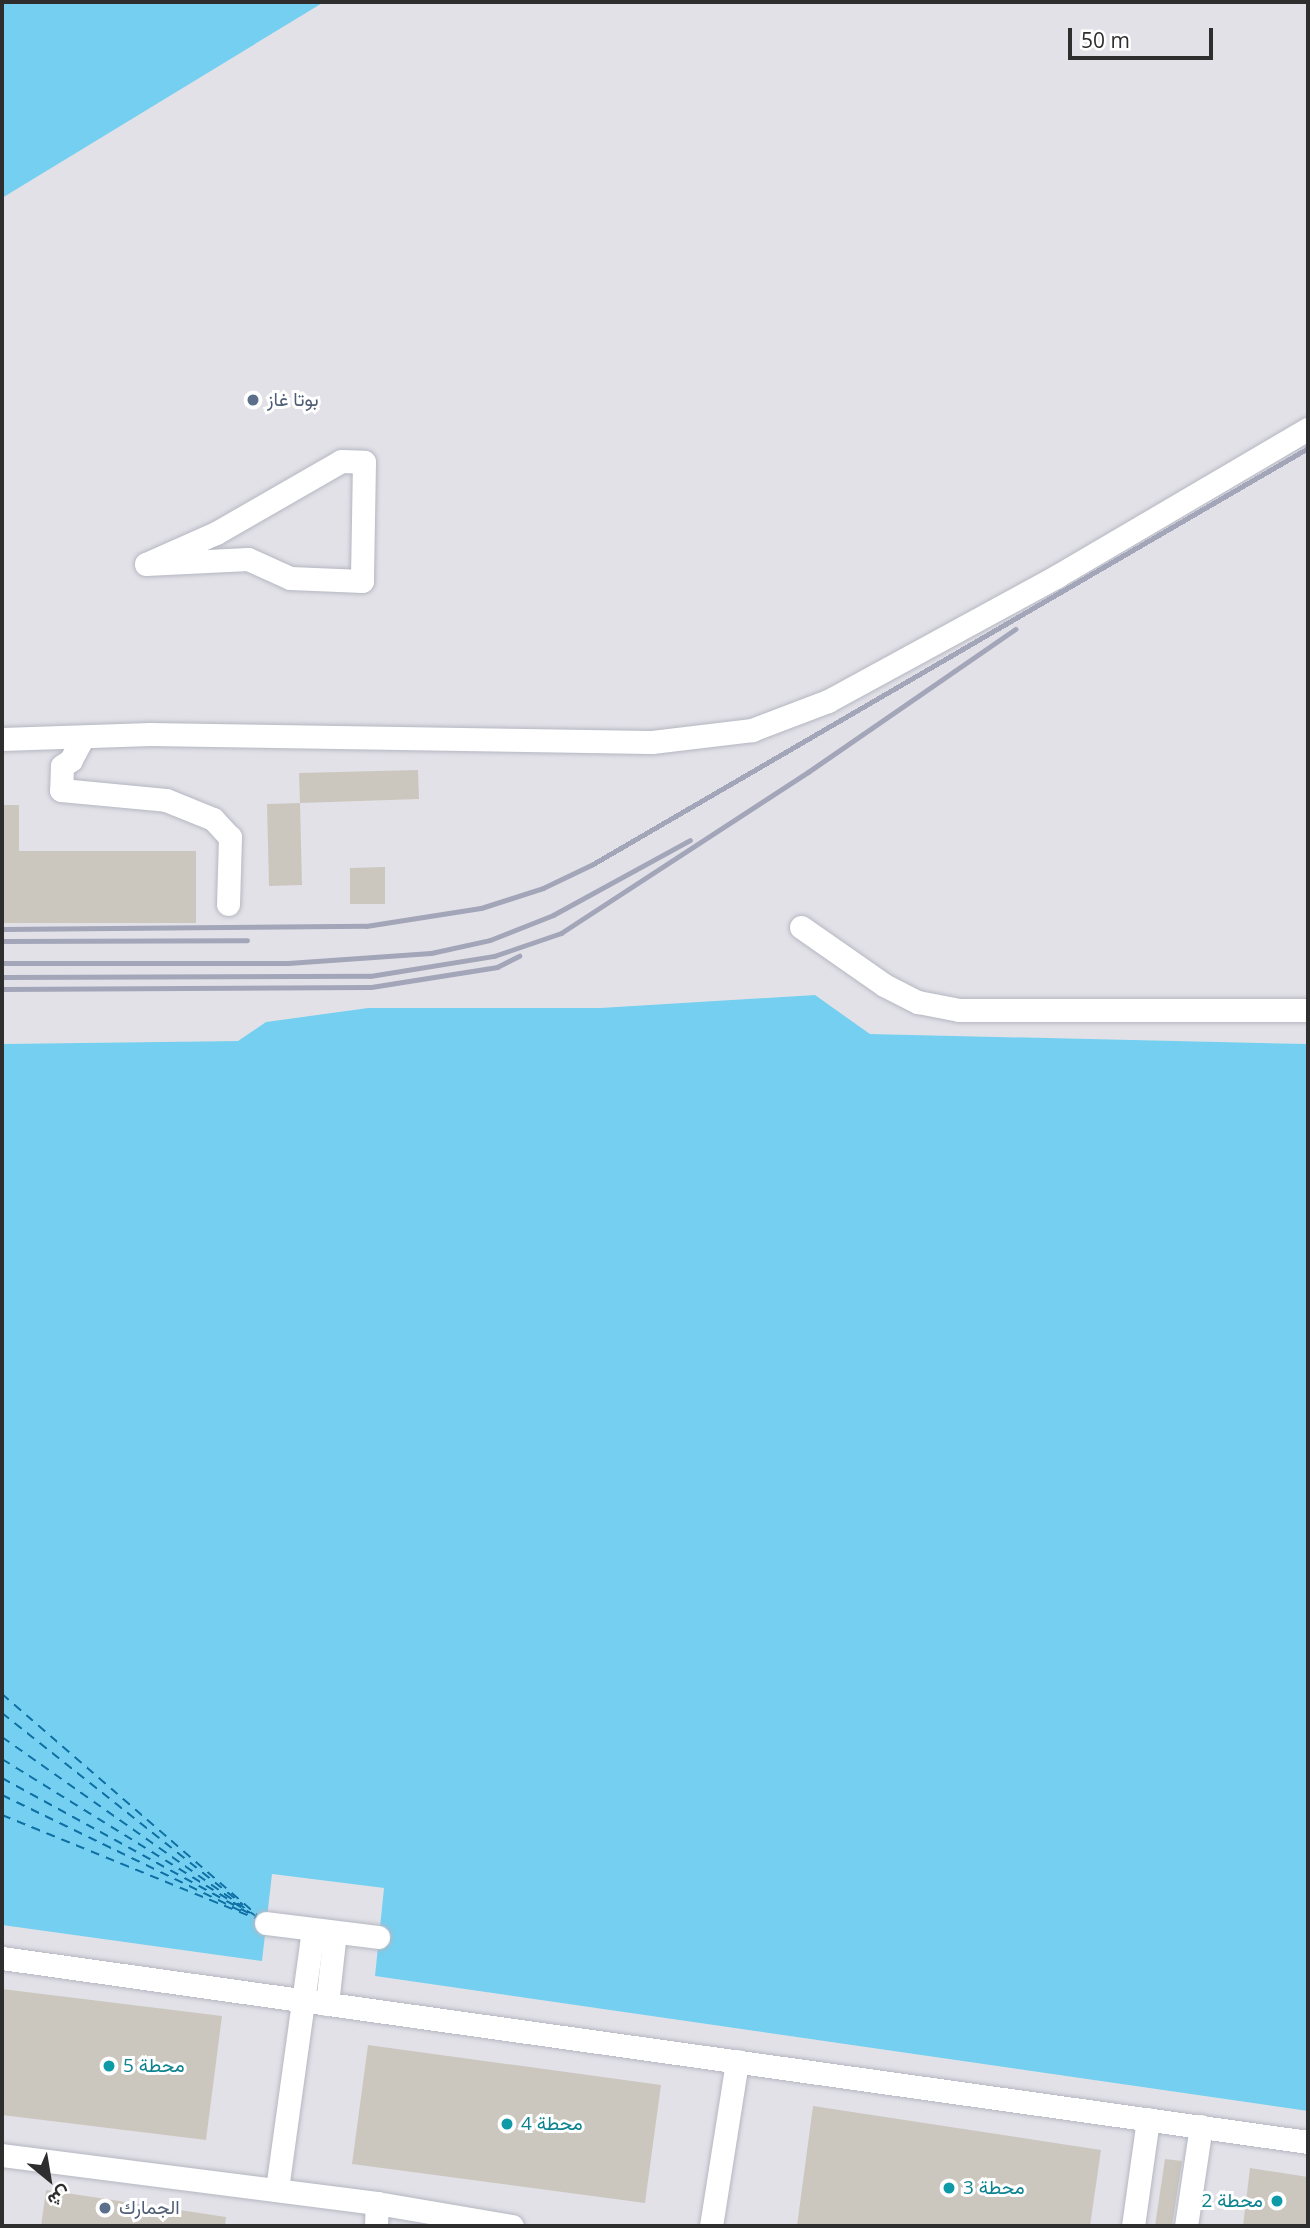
<!DOCTYPE html>
<html>
<head>
<meta charset="utf-8">
<style>
  body { margin:0 }
  #map { position:relative; width:1310px; height:2228px; overflow:hidden; background:#efe9e1; font-family:"Open Sans",Vazirmatn,sans-serif }
  div>[style] { position:absolute }
  .industrial>* { inset:0; background:#e3e1e8 }
  .water>* { inset:0; background:#75cff0 }
  .ferry>* { height:2px; margin-top:-1px; transform-origin:0; background:repeating-linear-gradient(90deg,#0d6fa3 0 9px,transparent 0 16px) }
  .building>* { inset:0; background:#cbc7bf }
  .roads { filter:drop-shadow(0 0 2px #b4b7c1) drop-shadow(0 0 2px #b4b7c1) }
  .minor>* { height:23px; margin:-11.5px; padding:0 11.5px; transform-origin:11.5px; border-radius:11.5px; background:#fff }
  .rail>* { height:5px; margin:-2.5px; padding:0 2.5px; transform-origin:2.5px; border-radius:2.5px; background:#a3a6b8 }
  .dots>* { width:19px; height:19px; translate:-50% -50%; box-sizing:border-box; border:4px solid #fff; border-radius:50% }
  span { translate:-50% -50%; white-space:nowrap; text-align:center; line-height:1.15; -webkit-text-stroke:6px #fff; paint-order:stroke }
  .service-label { font-size:19px; color:#4e5e75 }
  .left { translate:0 -50%; text-align:left }
  .culture-label { font-size:19px; color:#0d838f }
  .right { translate:-100% -50%; text-align:right }
  .frame { position:absolute; inset:0; border:4px solid #2e2e2e; pointer-events:none }
  .north { position:absolute; left:14px; top:2144px; width:70px; height:70px; -webkit-text-stroke:5px #fff; paint-order:stroke; rotate:150deg; font-size:19px; font-weight:700; line-height:28px; text-align:center; color:#2e2e2e }
  .north::after { content:''; display:block; margin:auto; width:24px; height:32px; background:#2e2e2e; clip-path:polygon(50% 0,100% 100%,50% 72%,0 100%) }
  .scale { position:absolute; left:1068px; top:28px; width:145px; height:32px; box-sizing:border-box; border:4px solid #2e2e2e; border-top:0; padding-left:9px; font-size:21px; line-height:24px; white-space:nowrap; color:#2e2e2e; -webkit-text-stroke:5px #fff; paint-order:stroke }
</style>
</head>
<body>
<div id="map">
  <div class="industrial">
    <i style="clip-path:polygon(324px 2px,1308px 2px,1308px 1044px,870px 1034px,815px 995px,600px 1008px,368px 1008px,266px 1022px,238px 1041px,2px 1044px,2px 198px)"></i>
    <i style="clip-path:polygon(271px 1874px,385px 1888px,376px 1976px,1308px 2111px,1308px 2226px,2px 2226px,2px 1925px,262px 1961px)"></i>
  </div>
  <div class="water">
    <i style="clip-path:polygon(2px 2px,324px 2px,2px 198px)"></i>
    <i style="clip-path:polygon(815px 995px,870px 1034px,1308px 1044px,1308px 2111px,375px 1976px,384px 1888px,272px 1874px,262px 1961px,2px 1925px,2px 1044px,238px 1041px,266px 1022px,368px 1008px,600px 1008px)"></i>
  </div>
  <div class="ferry">
    <i style="left:2px;top:1694px;width:337px;rotate:40.9deg"></i>
    <i style="left:2px;top:1713px;width:308px;rotate:38.5deg"></i>
    <i style="left:2px;top:1737px;width:311px;rotate:35.2deg"></i>
    <i style="left:2px;top:1759px;width:292px;rotate:31.8deg"></i>
    <i style="left:2px;top:1778px;width:290px;rotate:28.7deg"></i>
    <i style="left:2px;top:1795px;width:268px;rotate:25.9deg"></i>
    <i style="left:2px;top:1815px;width:273px;rotate:22.2deg"></i>
  </div>
  <div class="building">
    <i style="clip-path:polygon(418px 770px,419px 799px,300px 803px,299px 773px)"></i>
    <i style="clip-path:polygon(300px 803px,302px 885px,269px 886px,267px 804px)"></i>
    <i style="clip-path:polygon(2px 805px,19px 805px,19px 851px,196px 851px,196px 923px,2px 923px)"></i>
    <i style="clip-path:polygon(385px 867px,385px 904px,350px 904px,350px 868px)"></i>
    <i style="clip-path:polygon(2px 1989px,222px 2016px,206px 2140px,2px 2115px)"></i>
    <i style="clip-path:polygon(368px 2045px,661px 2085px,645px 2203px,352px 2164px)"></i>
    <i style="clip-path:polygon(813px 2106px,1101px 2150px,1090px 2226px,797px 2226px)"></i>
    <i style="clip-path:polygon(1165px 2159px,1182px 2161px,1172px 2226px,1155px 2226px)"></i>
    <i style="clip-path:polygon(1250px 2168px,1308px 2177px,1308px 2226px,1243px 2226px)"></i>
    <i style="clip-path:polygon(46px 2190px,226px 2217px,225px 2226px,41px 2226px)"></i>
  </div>
  <div class="roads">
    <div class="minor">
      <i style="left:341px;top:461px;width:23px;rotate:2deg"></i>
      <i style="left:364px;top:462px;width:119px;rotate:91deg"></i>
      <i style="left:362px;top:581px;width:72px;rotate:-177.6deg"></i>
      <i style="left:290px;top:578px;width:46px;rotate:-155.7deg"></i>
      <i style="left:248px;top:559px;width:102px;rotate:177.2deg"></i>
      <i style="left:146px;top:564px;width:77px;rotate:-23.9deg"></i>
      <i style="left:216px;top:533px;width:144px;rotate:-29.9deg"></i>
      <i style="left:83px;top:737px;width:26px;rotate:118deg"></i>
      <i style="left:71px;top:760px;width:11px;rotate:146deg"></i>
      <i style="left:62px;top:766px;width:24px;rotate:92deg"></i>
      <i style="left:61px;top:790px;width:105px;rotate:5.4deg"></i>
      <i style="left:166px;top:800px;width:51px;rotate:22deg"></i>
      <i style="left:213px;top:819px;width:25px;rotate:47deg"></i>
      <i style="left:230px;top:837px;width:67px;rotate:91.7deg"></i>
      <i style="left:2px;top:739px;width:148px;rotate:-1.9deg"></i>
      <i style="left:150px;top:734px;width:502px;rotate:0.91deg"></i>
      <i style="left:652px;top:742px;width:101px;rotate:-6.8deg"></i>
      <i style="left:752px;top:730px;width:81px;rotate:-20.9deg"></i>
      <i style="left:828px;top:701px;width:261px;rotate:-28.6deg"></i>
      <i style="left:1057px;top:576px;width:291px;rotate:-30.4deg"></i>
      <i style="left:801px;top:927px;width:101px;rotate:34.9deg"></i>
      <i style="left:884px;top:985px;width:38px;rotate:27deg"></i>
      <i style="left:918px;top:1002px;width:42px;rotate:11deg"></i>
      <i style="left:959px;top:1010px;width:349px"></i>
      <i style="left:266px;top:1923px;width:113px;rotate:7.1deg"></i>
      <i style="left:2px;top:1958px;width:1319px;rotate:8.02deg"></i>
      <i style="left:327px;top:2004px;width:72px;rotate:-83.7deg"></i>
      <i style="left:2px;top:2155px;width:378px;rotate:7.3deg"></i>
      <i style="left:377px;top:2203px;width:137px;rotate:9.7deg"></i>
      <i style="left:277px;top:2189px;width:261px;rotate:-82.1deg"></i>
      <i style="left:376px;top:2226px;width:23px;rotate:-88deg"></i>
      <i style="left:711px;top:2226px;width:167px;rotate:-81deg"></i>
      <i style="left:1133px;top:2226px;width:108px;rotate:-82deg"></i>
      <i style="left:1186px;top:2226px;width:101px;rotate:-81.5deg"></i>
    </div>
  </div>
  <div class="rail">
    <i style="left:2px;top:929px;width:364px;rotate:-0.5deg"></i>
    <i style="left:366px;top:926px;width:116px;rotate:-8.9deg"></i>
    <i style="left:481px;top:908px;width:65px;rotate:-17.9deg"></i>
    <i style="left:543px;top:888px;width:55px;rotate:-25.6deg"></i>
    <i style="left:593px;top:864px;width:827px;rotate:-30.19deg"></i>
    <i style="left:2px;top:941px;width:245px;rotate:-0.2deg"></i>
    <i style="left:2px;top:963px;width:286px"></i>
    <i style="left:288px;top:963px;width:143px;rotate:-4deg"></i>
    <i style="left:431px;top:953px;width:60px;rotate:-12.4deg"></i>
    <i style="left:490px;top:940px;width:68px;rotate:-21.6deg"></i>
    <i style="left:553px;top:915px;width:156px;rotate:-28.7deg"></i>
    <i style="left:2px;top:977px;width:368px;rotate:-0.2deg"></i>
    <i style="left:370px;top:976px;width:126px;rotate:-9.2deg"></i>
    <i style="left:494px;top:956px;width:71px;rotate:-18.9deg"></i>
    <i style="left:561px;top:933px;width:295px;rotate:-33.1deg"></i>
    <i style="left:808px;top:772px;width:252px;rotate:-34.6deg"></i>
    <i style="left:2px;top:989px;width:369px;rotate:-0.3deg"></i>
    <i style="left:371px;top:987px;width:128px;rotate:-9deg"></i>
    <i style="left:497px;top:967px;width:25px;rotate:-27deg"></i>
  </div>
  <div class="dots">
    <i style="left:253px;top:400px;background:#5c6f8a"></i>
    <i style="left:109px;top:2066px;background:#0f9aa8"></i>
    <i style="left:507px;top:2124px;background:#0f9aa8"></i>
    <i style="left:949px;top:2188px;background:#0f9aa8"></i>
    <i style="left:1277px;top:2201px;background:#0f9aa8"></i>
    <i style="left:105px;top:2208px;background:#5c6f8a"></i>
  </div>
  <div class="service-label">
    <span class="left" style="left:267px;top:400px">بوتا غاز</span>
    <span class="left" style="left:119px;top:2208px">الجمارك</span>
  </div>
  <div class="culture-label">
    <span class="left" style="left:123px;top:2066px">محطة 5</span>
    <span class="left" style="left:521px;top:2124px">محطة 4</span>
    <span class="left" style="left:963px;top:2188px">محطة 3</span>
    <span class="right" style="left:1263px;top:2201px">محطة 2</span>
  </div>
  <div class="frame"></div>
  <div class="north">ش</div>
  <div class="scale">50 m</div>
</div>
</body>
</html>
